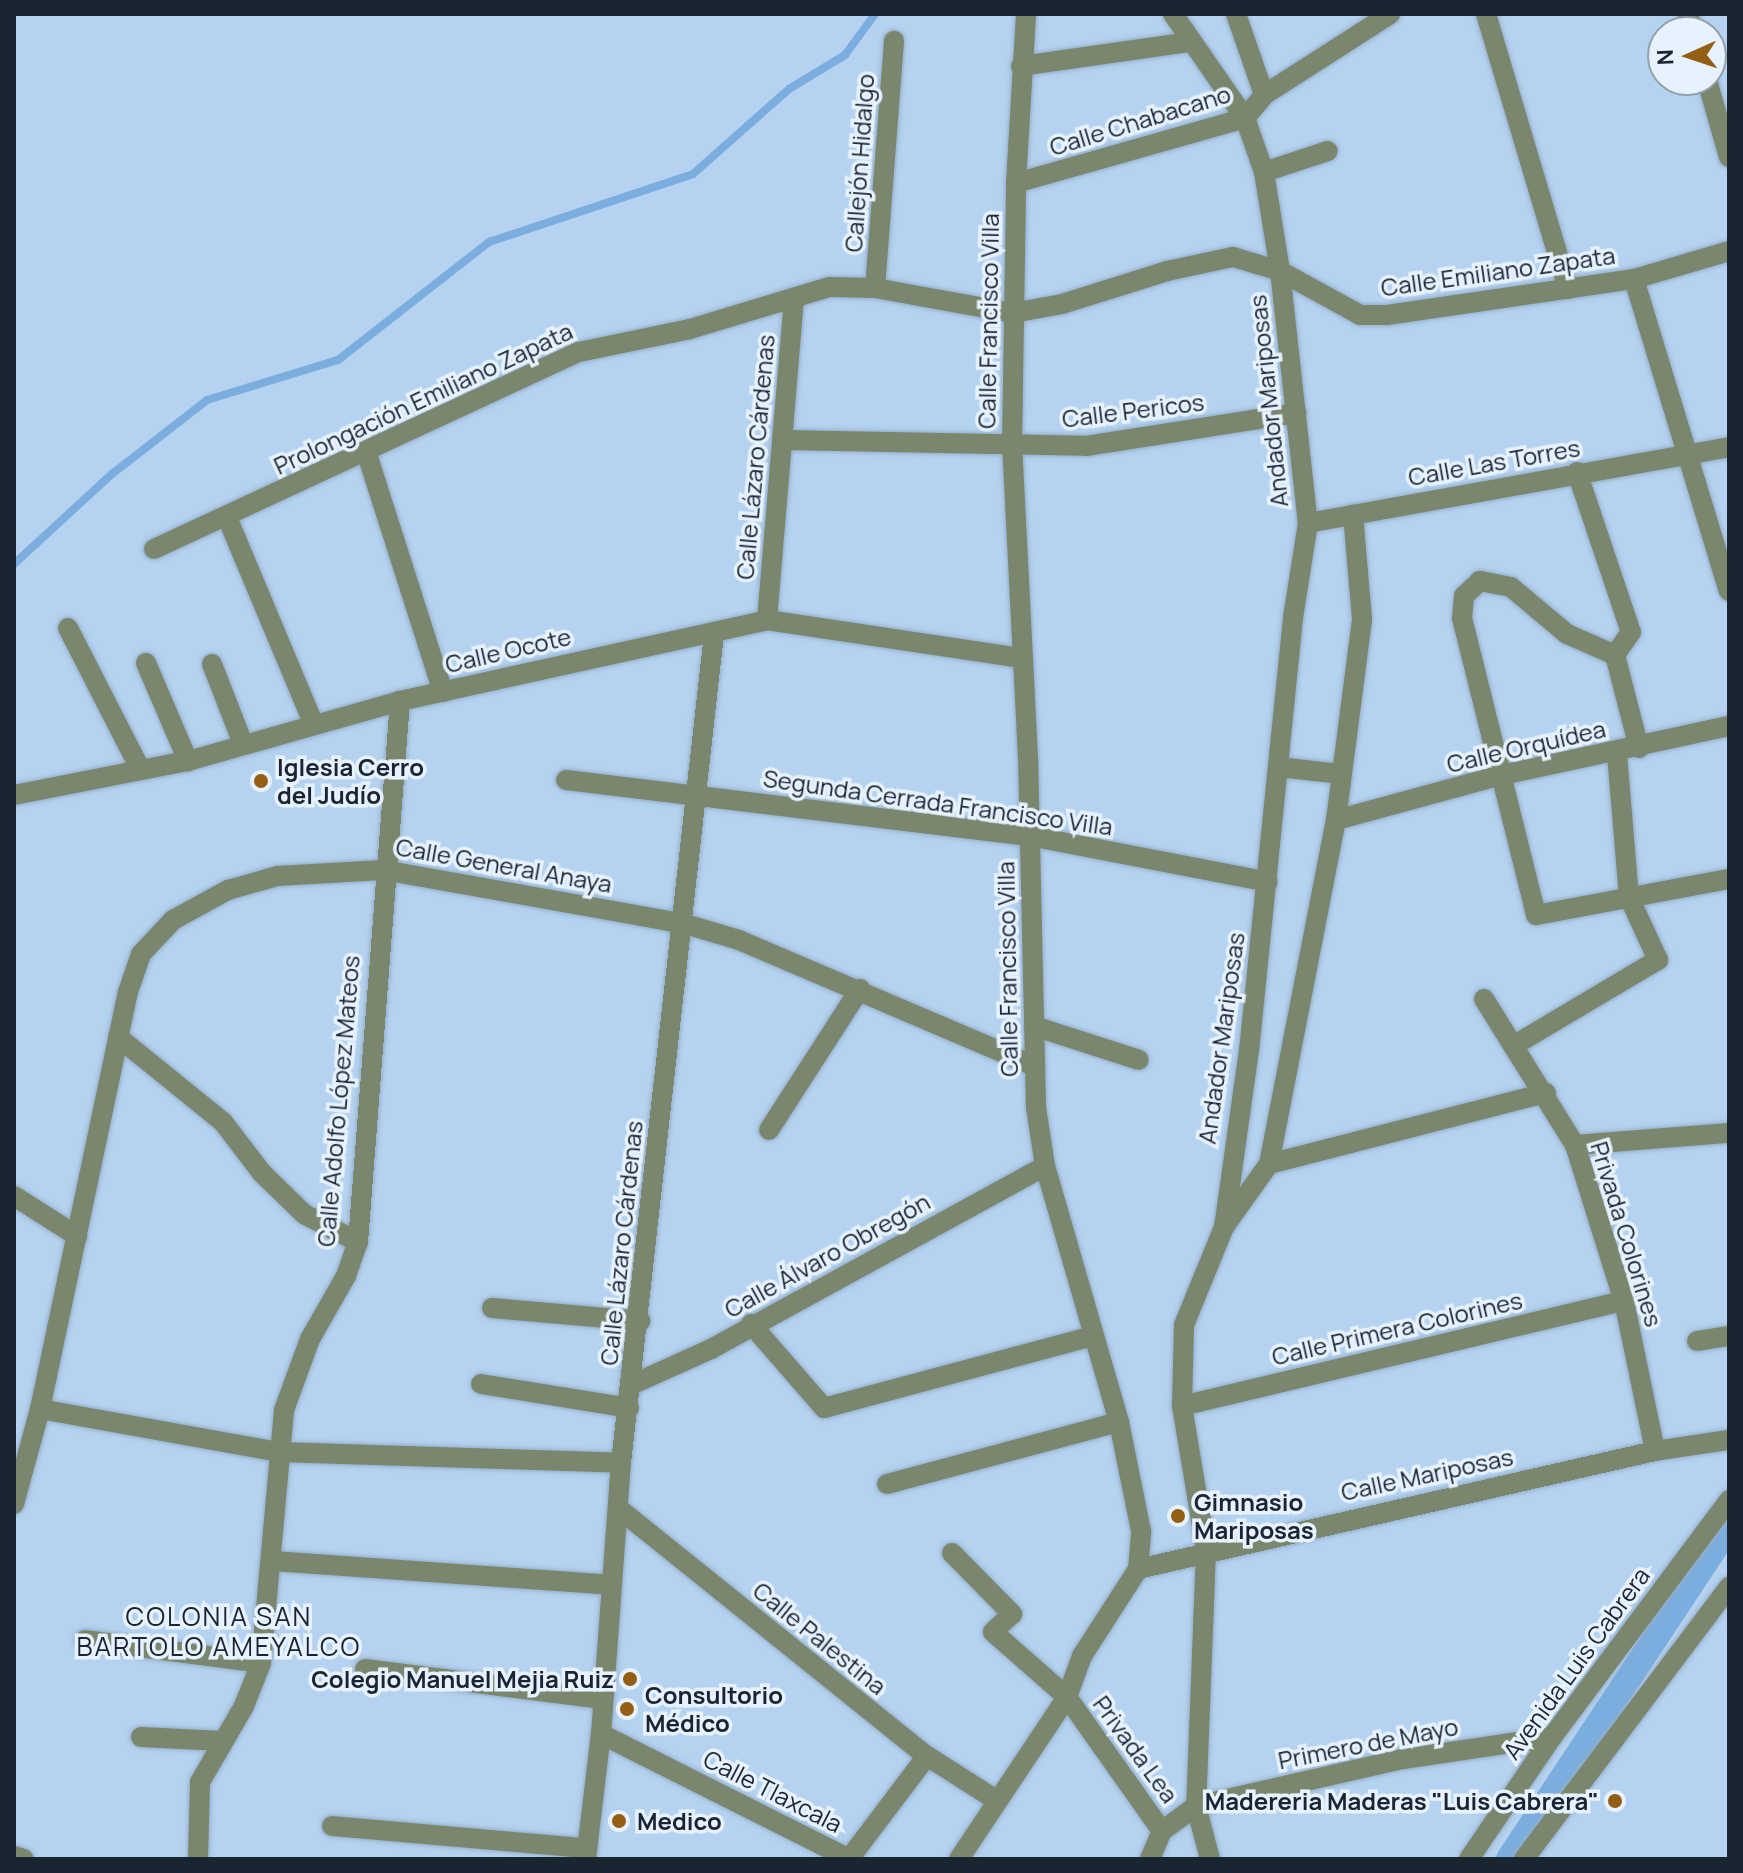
<!DOCTYPE html>
<html>
<head>
<meta charset="utf-8">
<style>
  body { margin:0 }
  #map { position:relative; width:1743px; height:1873px; overflow:hidden; background:#b5d3f1; font-family:Manrope,sans-serif }
  div>[style] { position:absolute }
  .stream>* { height:8px; margin:-4px; padding:0 4px; transform-origin:4px; border-radius:4px; background:#7badde }
  .canal>* { height:26px; margin:-13px; padding:0 13px; transform-origin:13px; border-radius:13px; background:#7badde }
  .roads { filter:drop-shadow(0 0 2px #96b0ca) drop-shadow(0 0 2px #96b0ca) }
  .minor>* { height:20px; margin:-10px; padding:0 10px; transform-origin:10px; border-radius:10px; background:#7a866d }
  .dots>* { width:22px; height:22px; translate:-50% -50%; box-sizing:border-box; border:4px solid #e6f2fe; border-radius:50% }
  span { translate:-50% -50%; white-space:nowrap; text-align:center; line-height:1.15; -webkit-text-stroke:7px #e6f2fe; paint-order:stroke }
  .street-label { font-size:24px; color:#192530 }
  .poi-label { font-size:24px; color:#192530; font-weight:700 }
  .left { translate:0 -50%; text-align:left }
  .right { translate:-100% -50%; text-align:right }
  .neighbourhood-label { font-size:26px; color:#192530; letter-spacing:2px }
  .frame { position:absolute; inset:0; border:16px solid #192530; pointer-events:none }
  .north { position:absolute; left:1647px; top:16px; width:80px; height:80px; box-sizing:border-box; background:#e6f2fe; border:2px solid #94a0ac; border-radius:50%; rotate:267deg; font-size:22px; font-weight:700; line-height:32px; text-align:center; color:#192530 }
  .north::after { content:''; display:block; margin:auto; width:28px; height:36px; background:#945e15; clip-path:polygon(50% 0,100% 100%,50% 72%,0 100%) }
</style>
</head>
<body>
<div id="map">
  <div class="stream">
    <i style="left:14px;top:564px;width:133px;rotate:-42.6deg"></i>
    <i style="left:112px;top:474px;width:120px;rotate:-37.9deg"></i>
    <i style="left:207px;top:400px;width:137px;rotate:-17deg"></i>
    <i style="left:338px;top:360px;width:192px;rotate:-38deg"></i>
    <i style="left:489px;top:242px;width:215px;rotate:-18.4deg"></i>
    <i style="left:693px;top:174px;width:128px;rotate:-41.5deg"></i>
    <i style="left:789px;top:89px;width:66px;rotate:-31.3deg"></i>
    <i style="left:845px;top:55px;width:51px;rotate:-53.8deg"></i>
  </div>
  <div class="canal">
    <i style="left:1509px;top:1859px;width:398px;rotate:-56.5deg"></i>
  </div>
  <div class="roads">
    <div class="minor">
      <i style="left:1173px;top:14px;width:126px;rotate:55.3deg"></i>
      <i style="left:1245px;top:118px;width:57px;rotate:70.6deg"></i>
      <i style="left:1264px;top:172px;width:100px;rotate:80.8deg"></i>
      <i style="left:1280px;top:271px;width:254px;rotate:83.7deg"></i>
      <i style="left:1308px;top:523px;width:96px;rotate:99deg"></i>
      <i style="left:1293px;top:618px;width:434px;rotate:95.8deg"></i>
      <i style="left:1249px;top:1050px;width:179px;rotate:98deg"></i>
      <i style="left:1224px;top:1227px;width:106px;rotate:112.2deg"></i>
      <i style="left:1184px;top:1325px;width:81px;rotate:91.4deg"></i>
      <i style="left:1182px;top:1406px;width:146px;rotate:80.5deg"></i>
      <i style="left:1206px;top:1550px;width:256px;rotate:92.2deg"></i>
      <i style="left:1196px;top:1806px;width:55px;rotate:75.2deg"></i>
      <i style="left:1236px;top:14px;width:86px;rotate:70.9deg"></i>
      <i style="left:1486px;top:14px;width:287px;rotate:73.4deg"></i>
      <i style="left:1688px;top:14px;width:19px;rotate:74deg"></i>
      <i style="left:1021px;top:66px;width:170px;rotate:-8.1deg"></i>
      <i style="left:1707px;top:80px;width:80px;rotate:74.1deg"></i>
      <i style="left:1264px;top:172px;width:67px;rotate:-18.2deg"></i>
      <i style="left:1016px;top:183px;width:238px;rotate:-15.8deg"></i>
      <i style="left:1245px;top:118px;width:30px;rotate:-50deg"></i>
      <i style="left:1264px;top:95px;width:150px;rotate:-32.7deg"></i>
      <i style="left:1634px;top:279px;width:326px;rotate:73.1deg"></i>
      <i style="left:875px;top:288px;width:248px;rotate:-85.6deg"></i>
      <i style="left:784px;top:440px;width:302px;rotate:1.1deg"></i>
      <i style="left:1086px;top:446px;width:213px;rotate:-8.9deg"></i>
      <i style="left:366px;top:451px;width:253px;rotate:72.3deg"></i>
      <i style="left:1577px;top:472px;width:169px;rotate:71.4deg"></i>
      <i style="left:1631px;top:632px;width:28px;rotate:125deg"></i>
      <i style="left:227px;top:517px;width:223px;rotate:67.3deg"></i>
      <i style="left:1308px;top:523px;width:428px;rotate:-10.2deg"></i>
      <i style="left:154px;top:549px;width:468px;rotate:-24.9deg"></i>
      <i style="left:579px;top:352px;width:113px;rotate:-11.7deg"></i>
      <i style="left:690px;top:329px;width:145px;rotate:-16.8deg"></i>
      <i style="left:829px;top:287px;width:46px;rotate:1.2deg"></i>
      <i style="left:875px;top:288px;width:140px;rotate:10.3deg"></i>
      <i style="left:1013px;top:313px;width:50px;rotate:-10.4deg"></i>
      <i style="left:1062px;top:304px;width:110px;rotate:-17.4deg"></i>
      <i style="left:1167px;top:271px;width:67px;rotate:-12deg"></i>
      <i style="left:1233px;top:257px;width:49px;rotate:16.6deg"></i>
      <i style="left:1280px;top:271px;width:91px;rotate:28.8deg"></i>
      <i style="left:1360px;top:315px;width:27px"></i>
      <i style="left:1387px;top:315px;width:250px;rotate:-8.3deg"></i>
      <i style="left:1634px;top:279px;width:99px;rotate:-16.4deg"></i>
      <i style="left:767px;top:620px;width:323px;rotate:-85.2deg"></i>
      <i style="left:68px;top:628px;width:158px;rotate:62.9deg"></i>
      <i style="left:146px;top:663px;width:107px;rotate:66.8deg"></i>
      <i style="left:212px;top:664px;width:86px;rotate:68.8deg"></i>
      <i style="left:1639px;top:748px;width:96px;rotate:-104.5deg"></i>
      <i style="left:1615px;top:655px;width:52px;rotate:-156.4deg"></i>
      <i style="left:1567px;top:634px;width:73px;rotate:-140deg"></i>
      <i style="left:1511px;top:587px;width:32px;rotate:-169deg"></i>
      <i style="left:1480px;top:581px;width:22px;rotate:137deg"></i>
      <i style="left:1464px;top:596px;width:22px;rotate:95deg"></i>
      <i style="left:1462px;top:618px;width:306px;rotate:76deg"></i>
      <i style="left:1536px;top:915px;width:196px;rotate:-10.6deg"></i>
      <i style="left:1278px;top:767px;width:63px;rotate:6.3deg"></i>
      <i style="left:566px;top:780px;width:467px;rotate:6.9deg"></i>
      <i style="left:1030px;top:836px;width:242px;rotate:10.9deg"></i>
      <i style="left:14px;top:795px;width:177px;rotate:-11.1deg"></i>
      <i style="left:188px;top:761px;width:220px;rotate:-15.8deg"></i>
      <i style="left:400px;top:701px;width:376px;rotate:-12.4deg"></i>
      <i style="left:767px;top:620px;width:256px;rotate:8.5deg"></i>
      <i style="left:1336px;top:820px;width:172px;rotate:-15.2deg"></i>
      <i style="left:1502px;top:775px;width:232px;rotate:-12.2deg"></i>
      <i style="left:1484px;top:999px;width:172px;rotate:58.1deg"></i>
      <i style="left:1575px;top:1145px;width:164px;rotate:72.6deg"></i>
      <i style="left:1624px;top:1301px;width:153px;rotate:78.3deg"></i>
      <i style="left:1034px;top:1026px;width:110px;rotate:17.9deg"></i>
      <i style="left:118px;top:1037px;width:135px;rotate:39deg"></i>
      <i style="left:223px;top:1122px;width:64px;rotate:52.6deg"></i>
      <i style="left:262px;top:1173px;width:59px;rotate:44.3deg"></i>
      <i style="left:304px;top:1214px;width:61px;rotate:27.4deg"></i>
      <i style="left:1513px;top:1046px;width:169px;rotate:-30.7deg"></i>
      <i style="left:1658px;top:960px;width:69px;rotate:-114.7deg"></i>
      <i style="left:1629px;top:897px;width:144px;rotate:-94.8deg"></i>
      <i style="left:769px;top:1130px;width:168px;rotate:-57.2deg"></i>
      <i style="left:1575px;top:1145px;width:154px;rotate:-4.5deg"></i>
      <i style="left:1269px;top:1164px;width:350px;rotate:-79deg"></i>
      <i style="left:1336px;top:820px;width:203px;rotate:-82.6deg"></i>
      <i style="left:1362px;top:619px;width:105px;rotate:-94.9deg"></i>
      <i style="left:14px;top:1196px;width:75px;rotate:32.4deg"></i>
      <i style="left:1224px;top:1227px;width:77px;rotate:-54.5deg"></i>
      <i style="left:1269px;top:1164px;width:286px;rotate:-14.4deg"></i>
      <i style="left:492px;top:1308px;width:149px;rotate:5deg"></i>
      <i style="left:751px;top:1324px;width:111px;rotate:49deg"></i>
      <i style="left:824px;top:1408px;width:278px;rotate:-15deg"></i>
      <i style="left:1697px;top:1341px;width:32px;rotate:-9deg"></i>
      <i style="left:481px;top:1384px;width:150px;rotate:9.2deg"></i>
      <i style="left:631px;top:1385px;width:88px;rotate:-24.2deg"></i>
      <i style="left:711px;top:1349px;width:381px;rotate:-28.7deg"></i>
      <i style="left:1182px;top:1406px;width:454px;rotate:-13.4deg"></i>
      <i style="left:40px;top:1409px;width:244px;rotate:10.2deg"></i>
      <i style="left:280px;top:1452px;width:341px;rotate:1.8deg"></i>
      <i style="left:887px;top:1484px;width:240px;rotate:-15deg"></i>
      <i style="left:14px;top:1504px;width:98px;rotate:-74.7deg"></i>
      <i style="left:40px;top:1409px;width:426px;rotate:-78.1deg"></i>
      <i style="left:128px;top:992px;width:40px;rotate:-71.1deg"></i>
      <i style="left:141px;top:954px;width:47px;rotate:-46.7deg"></i>
      <i style="left:173px;top:920px;width:63px;rotate:-28.6deg"></i>
      <i style="left:228px;top:890px;width:51px;rotate:-15.9deg"></i>
      <i style="left:277px;top:876px;width:106px;rotate:-3.2deg"></i>
      <i style="left:383px;top:870px;width:304px;rotate:10.1deg"></i>
      <i style="left:682px;top:923px;width:59px;rotate:16.6deg"></i>
      <i style="left:739px;top:940px;width:322px;rotate:23.1deg"></i>
      <i style="left:618px;top:1508px;width:396px;rotate:38.8deg"></i>
      <i style="left:927px;top:1756px;width:82px;rotate:32.5deg"></i>
      <i style="left:952px;top:1553px;width:86px;rotate:45.5deg"></i>
      <i style="left:1012px;top:1614px;width:26px;rotate:137deg"></i>
      <i style="left:993px;top:1632px;width:98px;rotate:41.3deg"></i>
      <i style="left:1067px;top:1697px;width:164px;rotate:54.7deg"></i>
      <i style="left:272px;top:1561px;width:340px;rotate:4deg"></i>
      <i style="left:1138px;top:1569px;width:530px;rotate:-12.86deg"></i>
      <i style="left:1655px;top:1451px;width:75px;rotate:-8.5deg"></i>
      <i style="left:85px;top:1640px;width:177px;rotate:7.4deg"></i>
      <i style="left:365px;top:1669px;width:240px;rotate:7.2deg"></i>
      <i style="left:601px;top:1734px;width:278px;rotate:26.7deg"></i>
      <i style="left:849px;top:1859px;width:129px;rotate:-52.9deg"></i>
      <i style="left:141px;top:1737px;width:81px;rotate:2.8deg"></i>
      <i style="left:332px;top:1826px;width:255px;rotate:5deg"></i>
      <i style="left:14px;top:1856px;width:10px;rotate:17deg"></i>
      <i style="left:198px;top:1859px;width:77px;rotate:-88.5deg"></i>
      <i style="left:200px;top:1782px;width:88px;rotate:-59.9deg"></i>
      <i style="left:244px;top:1706px;width:46px;rotate:-68.4deg"></i>
      <i style="left:261px;top:1663px;width:254px;rotate:-84.8deg"></i>
      <i style="left:284px;top:1410px;width:76px;rotate:-69.9deg"></i>
      <i style="left:310px;top:1339px;width:73px;rotate:-60.3deg"></i>
      <i style="left:346px;top:1276px;width:36px;rotate:-71deg"></i>
      <i style="left:358px;top:1242px;width:543px;rotate:-85.56deg"></i>
      <i style="left:586px;top:1859px;width:126px;rotate:-83.2deg"></i>
      <i style="left:601px;top:1734px;width:272px;rotate:-85.8deg"></i>
      <i style="left:621px;top:1463px;width:834px;rotate:-83.6deg"></i>
      <i style="left:959px;top:1859px;width:195px;rotate:-56.3deg"></i>
      <i style="left:1067px;top:1697px;width:44px;rotate:-69.9deg"></i>
      <i style="left:1082px;top:1656px;width:103px;rotate:-57.2deg"></i>
      <i style="left:1138px;top:1569px;width:38px;rotate:-85deg"></i>
      <i style="left:1141px;top:1531px;width:111px;rotate:-101.4deg"></i>
      <i style="left:1119px;top:1422px;width:266px;rotate:-106.1deg"></i>
      <i style="left:1045px;top:1166px;width:60px;rotate:-98.7deg"></i>
      <i style="left:1036px;top:1107px;width:349px;rotate:-91.3deg"></i>
      <i style="left:1028px;top:758px;width:311px;rotate:-92.9deg"></i>
      <i style="left:1012px;top:447px;width:264px;rotate:-89.1deg"></i>
      <i style="left:1016px;top:183px;width:169px;rotate:-86.6deg"></i>
      <i style="left:1150px;top:1859px;width:30px;rotate:-67deg"></i>
      <i style="left:1162px;top:1831px;width:42px;rotate:-36.3deg"></i>
      <i style="left:1196px;top:1806px;width:212px;rotate:-12.8deg"></i>
      <i style="left:1403px;top:1759px;width:151px;rotate:-8.4deg"></i>
      <i style="left:1469px;top:1859px;width:148px;rotate:-55.8deg"></i>
      <i style="left:1552px;top:1737px;width:296px;rotate:-53.2deg"></i>
      <i style="left:1524px;top:1859px;width:341px;rotate:-53deg"></i>
    </div>
  </div>
  <div class="dots">
    <i style="left:261px;top:781px;background:#945e15"></i>
    <i style="left:1178px;top:1516px;background:#945e15"></i>
    <i style="left:630px;top:1679px;background:#945e15"></i>
    <i style="left:627px;top:1709px;background:#945e15"></i>
    <i style="left:1615px;top:1801px;background:#945e15"></i>
    <i style="left:619px;top:1821px;background:#945e15"></i>
  </div>
  <div class="street-label">
    <span style="left:1140px;top:120px;rotate:-17deg">Calle Chabacano</span>
    <span style="left:859px;top:163px;rotate:-86deg">Callejón Hidalgo</span>
    <span style="left:1498px;top:271px;rotate:-8deg">Calle Emiliano Zapata</span>
    <span style="left:988px;top:321px;rotate:-89deg">Calle Francisco Villa</span>
    <span style="left:423px;top:398px;rotate:-25deg">Prolongación Emiliano Zapata</span>
    <span style="left:1268px;top:401px;rotate:-96deg">Andador Mariposas</span>
    <span style="left:1133px;top:410px;rotate:-7deg">Calle Pericos</span>
    <span style="left:755px;top:457px;rotate:-85deg">Calle Lázaro Cárdenas</span>
    <span style="left:1494px;top:462px;rotate:-10deg">Calle Las Torres</span>
    <span style="left:508px;top:650px;rotate:-13deg">Calle Ocote</span>
    <span style="left:1526px;top:746px;rotate:-13deg">Calle Orquídea</span>
    <span style="left:938px;top:802px;rotate:8deg">Segunda Cerrada Francisco Villa</span>
    <span style="left:504px;top:865px;rotate:10deg">Calle General Anaya</span>
    <span style="left:1007px;top:969px;rotate:-91deg">Calle Francisco Villa</span>
    <span style="left:1221px;top:1038px;rotate:-82deg">Andador Mariposas</span>
    <span style="left:338px;top:1101px;rotate:-85deg">Calle Adolfo López Mateos</span>
    <span style="left:1627px;top:1234px;rotate:73deg">Privada Colorines</span>
    <span style="left:621px;top:1243px;rotate:-84deg">Calle Lázaro Cárdenas</span>
    <span style="left:827px;top:1255px;rotate:-29deg">Calle Álvaro Obregón</span>
    <span style="left:1397px;top:1328px;rotate:-13deg">Calle Primera Colorines</span>
    <span style="left:1427px;top:1474px;rotate:-12deg">Calle Mariposas</span>
    <span style="left:820px;top:1638px;rotate:39deg">Calle Palestina</span>
    <span style="left:1576px;top:1663px;rotate:-54deg">Avenida Luis Cabrera</span>
    <span style="left:1368px;top:1743px;rotate:-11deg">Primero de Mayo</span>
    <span style="left:1136px;top:1749px;rotate:54deg">Privada Lea</span>
    <span style="left:773px;top:1791px;rotate:27deg">Calle Tlaxcala</span>
  </div>
  <div class="poi-label">
    <span class="left" style="left:277px;top:781px">Iglesia Cerro<br>del Judío</span>
    <span class="left" style="left:1194px;top:1516px">Gimnasio<br>Mariposas</span>
    <span class="right" style="left:614px;top:1679px">Colegio Manuel Mejia Ruiz</span>
    <span class="left" style="left:645px;top:1709px">Consultorio<br>Médico</span>
    <span class="right" style="left:1599px;top:1801px">Madereria Maderas "Luis Cabrera"</span>
    <span class="left" style="left:637px;top:1821px">Medico</span>
  </div>
  <div class="neighbourhood-label">
    <span style="left:219px;top:1632px">COLONIA SAN<br>BARTOLO AMEYALCO</span>
  </div>
  <div class="frame"></div>
  <div class="north">N</div>
</div>
</body>
</html>
